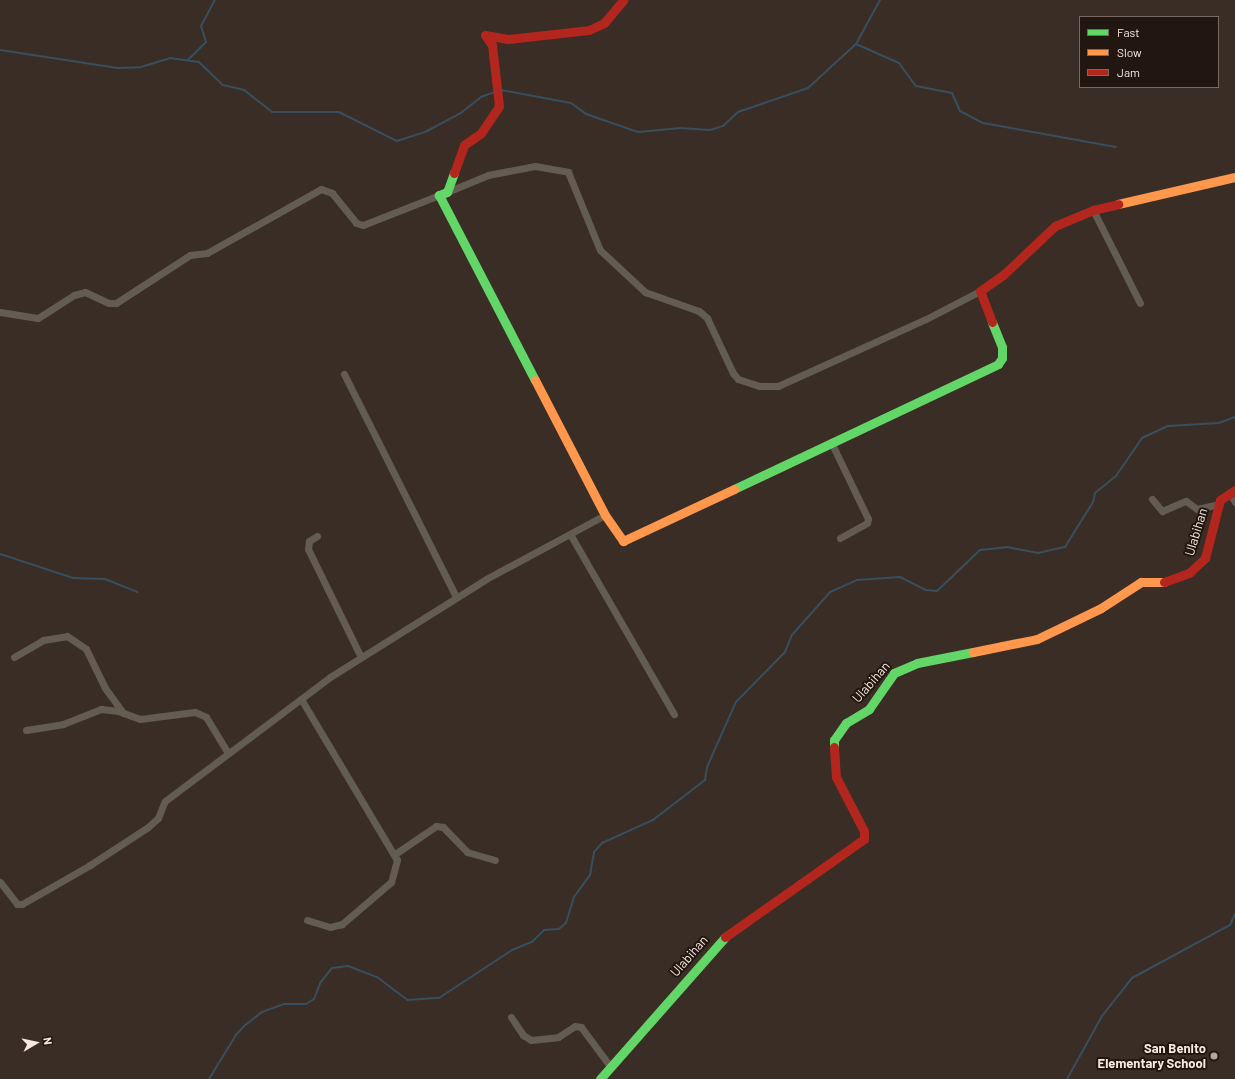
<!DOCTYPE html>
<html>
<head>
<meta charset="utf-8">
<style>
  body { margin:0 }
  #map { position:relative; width:1235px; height:1079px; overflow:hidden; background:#3a2d25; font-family:Barlow,sans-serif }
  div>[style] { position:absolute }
  .stream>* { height:2px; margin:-1px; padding:0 1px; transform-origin:1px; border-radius:1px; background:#374f5f }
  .street>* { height:7px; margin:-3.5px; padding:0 3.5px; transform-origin:3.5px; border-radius:3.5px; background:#635c51 }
  .fast>* { height:9px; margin:-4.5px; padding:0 4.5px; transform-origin:4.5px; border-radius:4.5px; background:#63d668 }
  .slow>* { height:9px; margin:-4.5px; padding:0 4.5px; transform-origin:4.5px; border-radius:4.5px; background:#ff974d }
  .jam>* { height:9px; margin:-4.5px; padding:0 4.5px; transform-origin:4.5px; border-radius:4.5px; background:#b3261e }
  .dots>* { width:11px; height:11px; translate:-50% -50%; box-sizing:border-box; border:2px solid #211610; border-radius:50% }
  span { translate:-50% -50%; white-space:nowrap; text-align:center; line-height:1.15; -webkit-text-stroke:4px #211610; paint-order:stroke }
  .street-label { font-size:13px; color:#f8e8df }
  .poi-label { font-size:13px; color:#f8e8df; font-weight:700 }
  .right { translate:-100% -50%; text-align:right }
  .legend { position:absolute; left:1079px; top:16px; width:140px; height:72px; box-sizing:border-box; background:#211610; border:1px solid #776a63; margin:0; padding:5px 7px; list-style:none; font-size:12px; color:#f8e8df }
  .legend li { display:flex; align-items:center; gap:8px; height:20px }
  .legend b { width:20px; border:1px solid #776a63 }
  .north { position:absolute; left:16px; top:1023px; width:40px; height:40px; -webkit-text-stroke:3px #211610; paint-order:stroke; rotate:81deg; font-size:11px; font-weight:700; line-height:16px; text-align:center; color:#f8e8df }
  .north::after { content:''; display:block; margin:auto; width:14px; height:18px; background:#f8e8df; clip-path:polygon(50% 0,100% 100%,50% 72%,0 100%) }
</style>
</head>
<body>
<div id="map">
  <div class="stream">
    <i style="left:856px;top:44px;width:47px;rotate:23.8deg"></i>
    <i style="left:899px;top:63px;width:29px;rotate:54deg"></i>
    <i style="left:916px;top:86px;width:37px;rotate:11deg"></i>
    <i style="left:952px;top:93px;width:20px;rotate:66deg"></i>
    <i style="left:960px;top:111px;width:26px;rotate:28deg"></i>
    <i style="left:983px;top:123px;width:135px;rotate:10.2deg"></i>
    <i style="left:0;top:50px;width:119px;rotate:8.7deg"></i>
    <i style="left:118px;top:68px;width:23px;rotate:-2deg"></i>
    <i style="left:141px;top:67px;width:30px;rotate:-17deg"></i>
    <i style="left:170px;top:58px;width:29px;rotate:8deg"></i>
    <i style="left:199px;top:62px;width:33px;rotate:44deg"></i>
    <i style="left:223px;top:85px;width:22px;rotate:13deg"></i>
    <i style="left:244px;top:90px;width:36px;rotate:38deg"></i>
    <i style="left:272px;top:112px;width:67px"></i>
    <i style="left:339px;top:112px;width:65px;rotate:26.6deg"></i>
    <i style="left:397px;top:141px;width:32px;rotate:-18deg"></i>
    <i style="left:427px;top:131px;width:40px;rotate:-28deg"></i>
    <i style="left:462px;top:112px;width:24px;rotate:-38deg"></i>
    <i style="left:481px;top:97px;width:15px;rotate:-20deg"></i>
    <i style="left:188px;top:60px;width:25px;rotate:-45deg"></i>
    <i style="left:206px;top:42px;width:17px;rotate:-107deg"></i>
    <i style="left:201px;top:26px;width:30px;rotate:-62deg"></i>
    <i style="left:501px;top:90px;width:71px;rotate:10.5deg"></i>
    <i style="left:571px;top:103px;width:19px;rotate:36deg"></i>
    <i style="left:586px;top:114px;width:55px;rotate:19.1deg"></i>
    <i style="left:638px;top:132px;width:43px;rotate:-5.3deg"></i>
    <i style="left:681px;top:128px;width:29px;rotate:4deg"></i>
    <i style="left:710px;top:130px;width:14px;rotate:-17deg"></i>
    <i style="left:723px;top:126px;width:21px;rotate:-43deg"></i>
    <i style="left:738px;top:112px;width:74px;rotate:-18.9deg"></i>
    <i style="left:808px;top:88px;width:65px;rotate:-42.5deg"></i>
    <i style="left:856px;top:44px;width:50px;rotate:-61.4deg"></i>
    <i style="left:0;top:554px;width:77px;rotate:18.2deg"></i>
    <i style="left:73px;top:578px;width:32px;rotate:2deg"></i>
    <i style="left:105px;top:579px;width:35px;rotate:22deg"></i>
    <i style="left:209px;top:1079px;width:52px;rotate:-58.5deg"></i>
    <i style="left:236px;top:1035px;width:12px;rotate:-48deg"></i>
    <i style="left:244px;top:1026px;width:23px;rotate:-38deg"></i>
    <i style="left:262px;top:1012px;width:23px;rotate:-20deg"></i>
    <i style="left:284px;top:1004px;width:22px"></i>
    <i style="left:306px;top:1004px;width:9px;rotate:-32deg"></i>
    <i style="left:314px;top:999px;width:17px;rotate:-69deg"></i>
    <i style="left:320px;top:983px;width:19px;rotate:-51deg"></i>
    <i style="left:332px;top:968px;width:16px;rotate:-7deg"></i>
    <i style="left:348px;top:966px;width:31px;rotate:21deg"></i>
    <i style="left:377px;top:977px;width:39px;rotate:37deg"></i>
    <i style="left:408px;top:1000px;width:31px;rotate:-4deg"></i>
    <i style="left:439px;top:998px;width:87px;rotate:-33.3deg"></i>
    <i style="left:512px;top:950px;width:22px;rotate:-22deg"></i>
    <i style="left:532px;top:942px;width:17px;rotate:-45deg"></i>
    <i style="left:544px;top:930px;width:15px;rotate:-4deg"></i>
    <i style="left:559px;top:929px;width:9px;rotate:-41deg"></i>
    <i style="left:566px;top:923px;width:27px;rotate:-73deg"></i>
    <i style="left:574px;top:897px;width:27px;rotate:-54deg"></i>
    <i style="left:590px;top:875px;width:23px;rotate:-80deg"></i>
    <i style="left:594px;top:852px;width:12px;rotate:-48deg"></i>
    <i style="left:602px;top:843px;width:56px;rotate:-24.3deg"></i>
    <i style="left:653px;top:820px;width:66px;rotate:-37.6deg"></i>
    <i style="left:705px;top:780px;width:13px;rotate:-81deg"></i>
    <i style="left:707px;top:767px;width:71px;rotate:-66deg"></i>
    <i style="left:736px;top:702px;width:70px;rotate:-45.6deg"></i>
    <i style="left:785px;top:652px;width:18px;rotate:-68deg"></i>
    <i style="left:792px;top:635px;width:57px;rotate:-48.5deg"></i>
    <i style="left:830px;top:592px;width:30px;rotate:-24deg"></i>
    <i style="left:857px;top:580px;width:43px;rotate:-4deg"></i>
    <i style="left:900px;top:577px;width:28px;rotate:27deg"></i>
    <i style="left:925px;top:590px;width:12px;rotate:5deg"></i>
    <i style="left:937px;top:591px;width:59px;rotate:-43.6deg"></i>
    <i style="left:980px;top:550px;width:27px;rotate:-6deg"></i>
    <i style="left:1007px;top:547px;width:32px;rotate:11deg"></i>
    <i style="left:1038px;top:553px;width:28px;rotate:-13deg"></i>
    <i style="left:1065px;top:547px;width:53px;rotate:-58.1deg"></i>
    <i style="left:1093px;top:502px;width:9px;rotate:-77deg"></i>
    <i style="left:1095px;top:493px;width:27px;rotate:-39deg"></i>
    <i style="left:1116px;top:476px;width:46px;rotate:-55.6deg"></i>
    <i style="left:1142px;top:438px;width:29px;rotate:-25deg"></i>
    <i style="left:1168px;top:426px;width:51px;rotate:-3.4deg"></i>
    <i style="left:1219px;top:423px;width:17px;rotate:-21deg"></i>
    <i style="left:1067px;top:1079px;width:72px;rotate:-60.9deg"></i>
    <i style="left:1102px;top:1016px;width:48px;rotate:-51.7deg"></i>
    <i style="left:1132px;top:978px;width:111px;rotate:-28.4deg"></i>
    <i style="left:1230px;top:925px;width:12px;rotate:-66deg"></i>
  </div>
  <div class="street">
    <i style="left:447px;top:192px;width:44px;rotate:-22.5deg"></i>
    <i style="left:488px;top:175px;width:48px;rotate:-10.8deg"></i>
    <i style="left:535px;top:166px;width:34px;rotate:10deg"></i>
    <i style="left:568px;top:172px;width:84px;rotate:67.7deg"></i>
    <i style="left:600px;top:250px;width:62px;rotate:43deg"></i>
    <i style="left:645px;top:292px;width:57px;rotate:19.4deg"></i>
    <i style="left:699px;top:311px;width:11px;rotate:41deg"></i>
    <i style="left:707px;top:318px;width:61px;rotate:64.7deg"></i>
    <i style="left:733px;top:373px;width:8px;rotate:50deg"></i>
    <i style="left:738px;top:379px;width:22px;rotate:18deg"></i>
    <i style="left:759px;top:386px;width:19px"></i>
    <i style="left:778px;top:386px;width:162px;rotate:-24.4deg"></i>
    <i style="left:926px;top:319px;width:61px;rotate:-27.4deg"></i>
    <i style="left:1093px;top:210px;width:104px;rotate:63.2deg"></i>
    <i style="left:0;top:312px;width:38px;rotate:9deg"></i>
    <i style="left:38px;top:318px;width:43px;rotate:-32.6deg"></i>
    <i style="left:74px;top:295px;width:11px;rotate:-15deg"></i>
    <i style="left:85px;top:292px;width:26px;rotate:25deg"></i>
    <i style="left:109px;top:303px;width:7px"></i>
    <i style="left:116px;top:303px;width:88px;rotate:-33deg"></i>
    <i style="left:190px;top:255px;width:17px;rotate:-7deg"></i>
    <i style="left:207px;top:253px;width:131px;rotate:-29.3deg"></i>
    <i style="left:321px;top:189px;width:12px;rotate:20deg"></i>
    <i style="left:332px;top:193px;width:38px;rotate:51deg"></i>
    <i style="left:356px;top:223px;width:7px;rotate:16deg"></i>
    <i style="left:363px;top:225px;width:82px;rotate:-21.5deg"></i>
    <i style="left:344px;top:374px;width:250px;rotate:63.3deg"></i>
    <i style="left:831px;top:442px;width:85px;rotate:64.3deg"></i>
    <i style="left:868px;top:519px;width:4px;rotate:104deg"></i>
    <i style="left:867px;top:523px;width:31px;rotate:151deg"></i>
    <i style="left:1229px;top:493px;width:11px;rotate:56deg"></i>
    <i style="left:1152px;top:499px;width:16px;rotate:50deg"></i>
    <i style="left:1162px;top:511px;width:26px;rotate:-23deg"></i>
    <i style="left:1186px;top:501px;width:14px;rotate:36deg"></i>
    <i style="left:1197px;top:509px;width:22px;rotate:-13deg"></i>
    <i style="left:570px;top:534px;width:208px;rotate:60deg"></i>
    <i style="left:317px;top:536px;width:9px;rotate:148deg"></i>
    <i style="left:309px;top:541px;width:8px;rotate:97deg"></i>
    <i style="left:308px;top:549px;width:120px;rotate:63.9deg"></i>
    <i style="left:14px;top:657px;width:34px;rotate:-30deg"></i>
    <i style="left:43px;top:640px;width:24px;rotate:-9deg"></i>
    <i style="left:67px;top:636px;width:23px;rotate:34deg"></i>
    <i style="left:86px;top:649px;width:43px;rotate:64deg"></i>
    <i style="left:105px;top:688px;width:31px;rotate:54deg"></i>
    <i style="left:301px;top:699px;width:187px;rotate:59.2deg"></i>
    <i style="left:397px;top:860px;width:23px;rotate:105deg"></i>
    <i style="left:391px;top:882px;width:65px;rotate:139.4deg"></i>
    <i style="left:342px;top:924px;width:12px;rotate:166deg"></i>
    <i style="left:330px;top:927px;width:24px;rotate:-163deg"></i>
    <i style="left:26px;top:730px;width:37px;rotate:-9deg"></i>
    <i style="left:63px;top:724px;width:41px;rotate:-21.5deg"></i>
    <i style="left:101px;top:709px;width:17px;rotate:7deg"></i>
    <i style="left:118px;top:711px;width:23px;rotate:20deg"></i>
    <i style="left:140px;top:719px;width:55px;rotate:-7.3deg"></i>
    <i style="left:195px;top:712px;width:12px;rotate:24deg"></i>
    <i style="left:206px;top:717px;width:42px;rotate:58.6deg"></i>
    <i style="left:395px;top:854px;width:50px;rotate:-34.3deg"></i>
    <i style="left:436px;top:826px;width:7px;rotate:8deg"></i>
    <i style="left:443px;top:827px;width:35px;rotate:46deg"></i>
    <i style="left:467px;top:852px;width:29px;rotate:16deg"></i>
    <i style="left:0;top:882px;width:28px;rotate:52deg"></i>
    <i style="left:17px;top:904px;width:5px"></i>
    <i style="left:22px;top:904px;width:78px;rotate:-29.8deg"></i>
    <i style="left:90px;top:865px;width:69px;rotate:-33.2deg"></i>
    <i style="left:148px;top:827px;width:13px;rotate:-42deg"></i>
    <i style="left:158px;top:818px;width:18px;rotate:-68deg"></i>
    <i style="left:165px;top:801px;width:206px;rotate:-36.9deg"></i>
    <i style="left:330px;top:677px;width:184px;rotate:-32.1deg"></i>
    <i style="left:486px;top:579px;width:135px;rotate:-28.3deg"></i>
    <i style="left:511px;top:1017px;width:22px;rotate:56deg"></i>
    <i style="left:523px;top:1035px;width:9px;rotate:32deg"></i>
    <i style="left:531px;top:1040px;width:27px;rotate:-6deg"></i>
    <i style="left:558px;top:1037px;width:20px;rotate:-33deg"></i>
    <i style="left:575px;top:1026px;width:6px;rotate:9deg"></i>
    <i style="left:581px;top:1027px;width:49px;rotate:53.4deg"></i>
  </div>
  <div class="fast">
    <i style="left:454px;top:173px;width:20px;rotate:110deg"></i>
    <i style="left:447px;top:192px;width:9px;rotate:159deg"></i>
    <i style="left:439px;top:195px;width:208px;rotate:62.6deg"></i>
    <i style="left:734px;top:489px;width:292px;rotate:-25.3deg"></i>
    <i style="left:998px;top:364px;width:7px;rotate:-56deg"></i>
    <i style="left:1002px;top:358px;width:11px;rotate:-90deg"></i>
    <i style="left:1002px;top:347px;width:27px;rotate:-112deg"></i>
    <i style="left:834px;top:747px;width:7px;rotate:-90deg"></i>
    <i style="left:834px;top:740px;width:21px;rotate:-55deg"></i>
    <i style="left:846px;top:723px;width:27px;rotate:-31deg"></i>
    <i style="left:869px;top:709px;width:44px;rotate:-55.2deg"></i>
    <i style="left:894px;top:673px;width:25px;rotate:-23deg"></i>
    <i style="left:917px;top:663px;width:57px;rotate:-11.1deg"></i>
    <i style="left:600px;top:1079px;width:189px;rotate:-48.6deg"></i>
  </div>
  <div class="slow">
    <i style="left:1118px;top:204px;width:120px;rotate:-13deg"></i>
    <i style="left:535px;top:380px;width:152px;rotate:62.6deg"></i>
    <i style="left:605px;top:515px;width:32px;rotate:55deg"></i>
    <i style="left:623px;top:541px;width:123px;rotate:-25.1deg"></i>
    <i style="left:973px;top:652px;width:65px;rotate:-11.5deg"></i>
    <i style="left:1037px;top:639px;width:71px;rotate:-25.8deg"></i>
    <i style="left:1101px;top:608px;width:48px;rotate:-33deg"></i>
    <i style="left:1141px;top:582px;width:23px"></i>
  </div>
  <div class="jam">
    <i style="left:454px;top:173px;width:30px;rotate:-70deg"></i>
    <i style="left:464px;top:145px;width:21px;rotate:-35deg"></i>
    <i style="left:481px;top:133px;width:32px;rotate:-56deg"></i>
    <i style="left:499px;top:106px;width:61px;rotate:-96.5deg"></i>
    <i style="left:492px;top:45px;width:12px;rotate:-125deg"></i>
    <i style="left:485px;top:35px;width:23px;rotate:10deg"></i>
    <i style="left:508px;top:39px;width:81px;rotate:-6.3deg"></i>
    <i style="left:589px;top:30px;width:17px;rotate:-25deg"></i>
    <i style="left:604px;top:23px;width:30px;rotate:-50deg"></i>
    <i style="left:992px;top:322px;width:33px;rotate:-111deg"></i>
    <i style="left:980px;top:291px;width:28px;rotate:-35deg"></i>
    <i style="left:1003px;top:275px;width:71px;rotate:-43.3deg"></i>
    <i style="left:1055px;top:226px;width:41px;rotate:-22.8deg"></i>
    <i style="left:1093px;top:210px;width:26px;rotate:-13deg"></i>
    <i style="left:1164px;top:582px;width:27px;rotate:-20deg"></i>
    <i style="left:1189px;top:573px;width:22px;rotate:-43deg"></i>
    <i style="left:1205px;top:558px;width:60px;rotate:-75.5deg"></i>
    <i style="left:1220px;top:500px;width:18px;rotate:-34deg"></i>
    <i style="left:725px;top:937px;width:170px;rotate:-35.2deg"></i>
    <i style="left:864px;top:839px;width:8px;rotate:-90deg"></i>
    <i style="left:864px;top:831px;width:61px;rotate:-117.4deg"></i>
    <i style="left:836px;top:777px;width:30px;rotate:-94deg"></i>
  </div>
  <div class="dots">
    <i style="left:1214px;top:1056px;background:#b6a79e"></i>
  </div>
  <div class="street-label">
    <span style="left:1196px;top:532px;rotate:-73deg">Ulabihan</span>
    <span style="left:871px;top:682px;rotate:-49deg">Ulabihan</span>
    <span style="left:689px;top:956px;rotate:-49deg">Ulabihan</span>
  </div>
  <div class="poi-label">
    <span class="right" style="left:1206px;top:1056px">San Benito<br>Elementary School</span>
  </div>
  <ul class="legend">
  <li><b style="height:5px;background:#63d668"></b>Fast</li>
  <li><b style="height:5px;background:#ff974d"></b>Slow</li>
  <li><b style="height:5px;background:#b3261e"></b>Jam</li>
  </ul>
  <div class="north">N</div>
</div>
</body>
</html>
